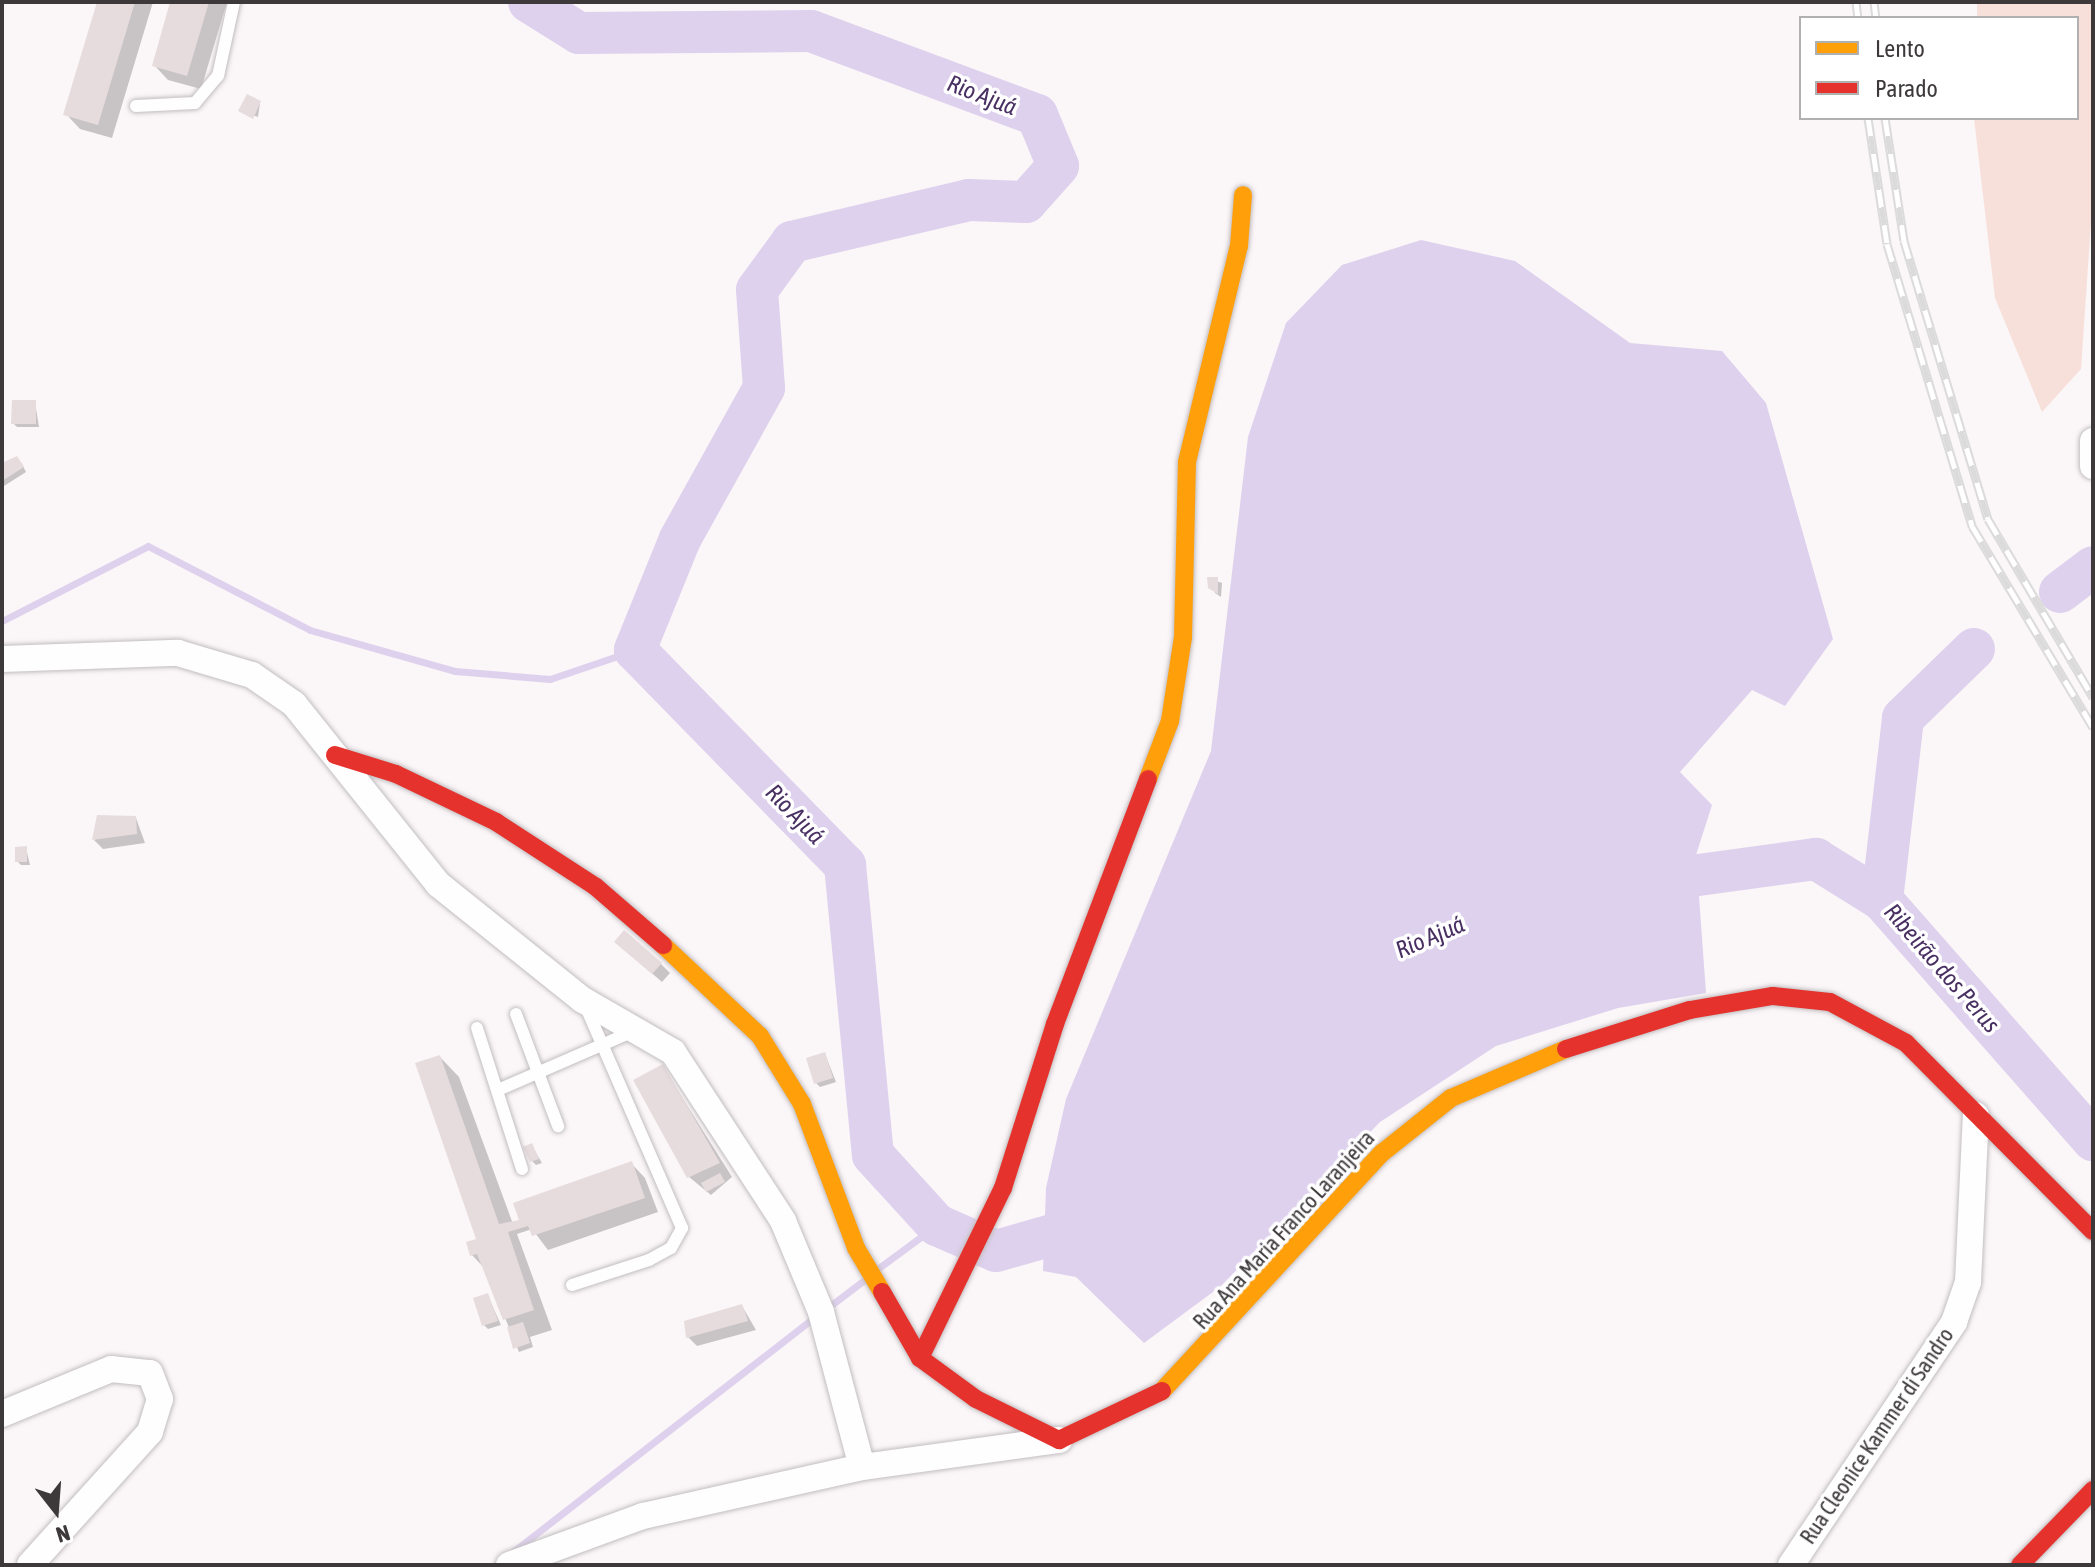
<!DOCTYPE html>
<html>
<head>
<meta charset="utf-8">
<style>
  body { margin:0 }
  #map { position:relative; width:2095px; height:1567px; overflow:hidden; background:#fbf6f8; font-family:"Asap Condensed",sans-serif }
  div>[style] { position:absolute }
  .green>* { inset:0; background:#f7e0da }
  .water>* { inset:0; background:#ded1ed }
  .shadow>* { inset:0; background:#0003 }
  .stream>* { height:7px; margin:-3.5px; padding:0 3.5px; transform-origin:3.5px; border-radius:3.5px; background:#ded1ed }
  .river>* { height:42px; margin:-21px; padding:0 21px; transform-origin:21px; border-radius:21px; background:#ded1ed }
  .building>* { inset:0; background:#e7dcdd }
  .roads { filter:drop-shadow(0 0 2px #c2bec0) drop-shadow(0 0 2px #c2bec0) }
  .lane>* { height:12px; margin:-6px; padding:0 6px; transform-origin:6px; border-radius:6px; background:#fefefe }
  .street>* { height:26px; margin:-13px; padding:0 13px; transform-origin:13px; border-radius:13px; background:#fefefe }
  .slow>* { height:18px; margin:-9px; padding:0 9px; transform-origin:9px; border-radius:9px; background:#ff9f0a }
  .jam>* { height:18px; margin:-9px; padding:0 9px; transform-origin:9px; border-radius:9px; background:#e5322d }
  .rail>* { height:9px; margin-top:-4.5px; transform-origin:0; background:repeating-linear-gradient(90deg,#fff 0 18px,#dcdbdb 0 36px); box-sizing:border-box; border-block:2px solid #dcdbdb }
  span { translate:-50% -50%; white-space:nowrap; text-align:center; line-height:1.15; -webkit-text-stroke:7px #fff; paint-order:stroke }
  .street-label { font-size:22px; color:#3d393b }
  .water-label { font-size:24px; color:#483062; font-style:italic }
  .frame { position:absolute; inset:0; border:4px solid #3d393b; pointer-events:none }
  .legend { position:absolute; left:1799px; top:16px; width:280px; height:104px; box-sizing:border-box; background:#fff; border:2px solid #b1b0b1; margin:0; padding:10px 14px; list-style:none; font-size:24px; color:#3d393b }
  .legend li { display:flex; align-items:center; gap:16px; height:40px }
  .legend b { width:40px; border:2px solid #b1b0b1 }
  .north { position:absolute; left:16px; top:1471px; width:80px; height:80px; -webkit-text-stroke:6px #fff; paint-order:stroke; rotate:163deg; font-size:22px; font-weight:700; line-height:32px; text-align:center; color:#3d393b }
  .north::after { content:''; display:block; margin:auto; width:28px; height:36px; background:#3d393b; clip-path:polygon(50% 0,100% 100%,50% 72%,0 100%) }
</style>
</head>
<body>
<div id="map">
  <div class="green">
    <i style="clip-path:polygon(1977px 2px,2093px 2px,2093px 193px,2081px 369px,2042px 412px,1995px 298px,1974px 118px,2077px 118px,2077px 18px,1977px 18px)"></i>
  </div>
  <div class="water">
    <i style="clip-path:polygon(1421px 240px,1515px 261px,1630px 343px,1722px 351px,1766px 403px,1833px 639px,1785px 706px,1752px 690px,1680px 772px,1712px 805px,1696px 855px,1706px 993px,1618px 1008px,1496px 1046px,1380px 1122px,1221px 1286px,1144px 1343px,1076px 1277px,1043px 1271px,1046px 1188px,1066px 1099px,1211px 751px,1248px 437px,1286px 323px,1342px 265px)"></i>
  </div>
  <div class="shadow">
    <i style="clip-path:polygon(99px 2px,153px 2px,112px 138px,80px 129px,66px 114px)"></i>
    <i style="clip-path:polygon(172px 2px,227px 2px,201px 89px,168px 80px,154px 65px)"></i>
    <i style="clip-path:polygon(260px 103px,258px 117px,241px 111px)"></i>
    <i style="clip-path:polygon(35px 402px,39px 427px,17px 427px,13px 423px)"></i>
    <i style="clip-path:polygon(21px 462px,26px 472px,4px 486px,2px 468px)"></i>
    <i style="clip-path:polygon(1210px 579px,1222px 583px,1221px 597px,1215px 593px)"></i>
    <i style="clip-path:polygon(136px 818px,145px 843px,103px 849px,94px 840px)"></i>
    <i style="clip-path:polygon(26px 848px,30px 865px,21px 865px,17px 861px)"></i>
    <i style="clip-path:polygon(626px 951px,661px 964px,670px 973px,662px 982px)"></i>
    <i style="clip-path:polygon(825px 1054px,836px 1082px,820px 1087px,816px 1083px)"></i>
    <i style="clip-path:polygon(440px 1057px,459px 1077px,513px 1224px,631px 1163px,645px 1178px,658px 1212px,548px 1250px,532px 1229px,517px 1234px,552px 1330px,530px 1337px,533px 1347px,519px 1352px,485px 1269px,472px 1255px,478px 1240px)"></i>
    <i style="clip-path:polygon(663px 1067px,732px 1177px,711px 1195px,689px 1177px)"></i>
    <i style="clip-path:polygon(532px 1146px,542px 1163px,536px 1165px,532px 1161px)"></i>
    <i style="clip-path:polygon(488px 1296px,501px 1325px,488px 1329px,484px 1325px)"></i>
    <i style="clip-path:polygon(742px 1306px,756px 1330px,697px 1346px,688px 1337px)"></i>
  </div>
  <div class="stream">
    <i style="left:2px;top:621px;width:164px;rotate:-27.2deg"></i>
    <i style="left:148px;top:546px;width:182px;rotate:27.4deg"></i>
    <i style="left:310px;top:630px;width:151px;rotate:15.8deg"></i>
    <i style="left:455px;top:671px;width:95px;rotate:4.8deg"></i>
    <i style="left:550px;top:679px;width:90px;rotate:-18.8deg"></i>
    <i style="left:880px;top:1267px;width:71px;rotate:-36.4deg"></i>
    <i style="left:826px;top:1309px;width:48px;rotate:-37.3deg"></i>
    <i style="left:496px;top:1565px;width:405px;rotate:-37.9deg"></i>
  </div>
  <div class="river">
    <i style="left:529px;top:2px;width:59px;rotate:31.8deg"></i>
    <i style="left:579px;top:33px;width:232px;rotate:-0.5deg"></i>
    <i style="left:811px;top:31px;width:241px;rotate:20.4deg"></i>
    <i style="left:1037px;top:115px;width:55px;rotate:67.6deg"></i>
    <i style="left:1058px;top:166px;width:48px;rotate:131.6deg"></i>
    <i style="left:1026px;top:202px;width:57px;rotate:-178deg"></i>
    <i style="left:969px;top:200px;width:182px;rotate:166.7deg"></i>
    <i style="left:792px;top:242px;width:59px;rotate:126.1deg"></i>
    <i style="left:757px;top:290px;width:98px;rotate:85.9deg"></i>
    <i style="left:764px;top:388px;width:173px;rotate:119.1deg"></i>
    <i style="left:680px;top:539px;width:120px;rotate:112.1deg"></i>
    <i style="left:635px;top:650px;width:301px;rotate:45.7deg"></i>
    <i style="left:845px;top:865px;width:291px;rotate:84.5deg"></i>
    <i style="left:873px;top:1155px;width:95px;rotate:47.6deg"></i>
    <i style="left:937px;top:1225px;width:64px;rotate:23.8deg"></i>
    <i style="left:996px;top:1251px;width:106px;rotate:-15.9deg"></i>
    <i style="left:2060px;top:592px;width:41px;rotate:-37.1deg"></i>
    <i style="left:1640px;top:883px;width:178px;rotate:-7.8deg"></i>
    <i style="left:1816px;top:859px;width:78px;rotate:31.8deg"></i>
    <i style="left:1882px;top:900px;width:320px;rotate:48.7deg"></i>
    <i style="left:1882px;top:900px;width:183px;rotate:-83.4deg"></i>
    <i style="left:1903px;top:718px;width:99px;rotate:-44.2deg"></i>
  </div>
  <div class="building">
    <i style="clip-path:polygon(97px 2px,135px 2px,98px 125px,63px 115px)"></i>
    <i style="clip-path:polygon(170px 2px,209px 2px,187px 76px,152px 66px)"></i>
    <i style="clip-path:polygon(247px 94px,261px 101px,253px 119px,238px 111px)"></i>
    <i style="clip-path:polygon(12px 400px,36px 400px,36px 424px,11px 424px)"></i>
    <i style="clip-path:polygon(17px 456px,24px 467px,2px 481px,2px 463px)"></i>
    <i style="clip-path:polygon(1207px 577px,1218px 577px,1218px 594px,1208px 588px)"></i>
    <i style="clip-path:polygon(97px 815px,136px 816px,137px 834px,92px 840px)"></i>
    <i style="clip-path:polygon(27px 846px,27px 862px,15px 862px,15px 847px)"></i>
    <i style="clip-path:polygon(624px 930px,662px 963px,652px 974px,614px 942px)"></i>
    <i style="clip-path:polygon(825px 1052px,833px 1078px,814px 1084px,806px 1058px)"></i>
    <i style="clip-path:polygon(440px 1055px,499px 1224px,519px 1220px,513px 1203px,632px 1161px,645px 1198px,532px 1236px,528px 1226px,508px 1232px,534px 1310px,503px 1320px,477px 1254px,470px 1256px,466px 1242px,476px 1239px,415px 1063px)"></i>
    <i style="clip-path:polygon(663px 1064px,720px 1163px,687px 1178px,633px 1080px)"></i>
    <i style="clip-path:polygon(532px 1143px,539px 1159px,530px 1162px,523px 1147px)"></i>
    <i style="clip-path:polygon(720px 1173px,725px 1182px,706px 1192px,701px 1183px)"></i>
    <i style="clip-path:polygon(488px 1293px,498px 1321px,482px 1326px,473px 1298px)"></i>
    <i style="clip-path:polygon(742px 1304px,748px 1321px,686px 1338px,684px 1321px)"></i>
    <i style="clip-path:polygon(523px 1322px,530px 1343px,513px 1349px,507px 1327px)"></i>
  </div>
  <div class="roads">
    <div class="lane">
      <i style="left:136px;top:106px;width:59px;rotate:-2.9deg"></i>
      <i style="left:195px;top:103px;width:35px;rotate:-50deg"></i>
      <i style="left:218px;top:76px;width:76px;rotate:-77.8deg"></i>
      <i style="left:516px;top:1014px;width:120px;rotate:69.4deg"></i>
      <i style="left:477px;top:1028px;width:148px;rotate:72.3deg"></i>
      <i style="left:498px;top:1090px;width:148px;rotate:-23.5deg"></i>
      <i style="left:572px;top:1285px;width:81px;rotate:-18deg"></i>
      <i style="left:649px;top:1260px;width:25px;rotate:-29deg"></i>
      <i style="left:671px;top:1248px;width:23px;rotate:-61deg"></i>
      <i style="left:682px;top:1228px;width:241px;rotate:-113.5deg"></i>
    </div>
    <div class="street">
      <i style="left:2093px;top:441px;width:25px;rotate:90deg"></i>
      <i style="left:2px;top:659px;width:176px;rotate:-2deg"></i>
      <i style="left:178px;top:653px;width:77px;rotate:16.6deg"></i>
      <i style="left:252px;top:675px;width:51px;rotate:34.6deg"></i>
      <i style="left:294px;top:704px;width:231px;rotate:51.3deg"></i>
      <i style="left:438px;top:884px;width:186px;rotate:38.7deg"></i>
      <i style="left:583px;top:1000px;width:104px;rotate:30deg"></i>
      <i style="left:673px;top:1052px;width:202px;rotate:56.9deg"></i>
      <i style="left:783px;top:1221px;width:99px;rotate:67.3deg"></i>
      <i style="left:821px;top:1312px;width:160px;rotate:75.2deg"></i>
      <i style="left:2px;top:1414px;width:118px;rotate:-22.4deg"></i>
      <i style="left:111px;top:1369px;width:39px;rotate:6deg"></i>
      <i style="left:150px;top:1373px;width:28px;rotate:69deg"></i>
      <i style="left:160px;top:1399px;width:34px;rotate:107deg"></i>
      <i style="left:150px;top:1432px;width:179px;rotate:132.1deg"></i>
      <i style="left:509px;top:1565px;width:143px;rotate:-20.1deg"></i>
      <i style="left:643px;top:1516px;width:224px;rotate:-12.6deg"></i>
      <i style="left:862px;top:1467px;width:199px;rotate:-7.8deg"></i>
      <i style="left:1791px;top:1565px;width:293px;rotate:-56.1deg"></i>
      <i style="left:1954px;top:1322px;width:42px;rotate:-70.7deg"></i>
      <i style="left:1968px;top:1282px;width:167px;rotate:-87.3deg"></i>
    </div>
    <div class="slow">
      <i style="left:1148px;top:779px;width:62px;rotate:-69.2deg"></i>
      <i style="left:1170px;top:721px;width:85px;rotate:-81.2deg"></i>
      <i style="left:1183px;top:637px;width:175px;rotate:-88.7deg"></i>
      <i style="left:1187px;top:462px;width:222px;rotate:-76.5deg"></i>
      <i style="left:1239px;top:246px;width:51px;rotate:-85.5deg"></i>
      <i style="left:663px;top:945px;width:133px;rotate:43.2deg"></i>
      <i style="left:760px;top:1036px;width:80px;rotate:58.3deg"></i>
      <i style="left:802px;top:1104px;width:154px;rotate:69.4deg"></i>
      <i style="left:856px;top:1248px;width:51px;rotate:59.4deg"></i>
      <i style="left:1162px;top:1391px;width:324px;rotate:-47.3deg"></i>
      <i style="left:1382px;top:1153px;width:88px;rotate:-38.6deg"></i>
      <i style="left:1451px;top:1098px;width:125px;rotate:-23.1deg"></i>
    </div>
    <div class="jam">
      <i style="left:335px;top:755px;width:64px;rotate:17.3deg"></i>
      <i style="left:396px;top:774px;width:111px;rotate:25.6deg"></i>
      <i style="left:496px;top:822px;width:119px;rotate:33deg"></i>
      <i style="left:596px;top:887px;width:89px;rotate:40.9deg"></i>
      <i style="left:1566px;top:1049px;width:130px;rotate:-17.5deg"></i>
      <i style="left:1690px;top:1010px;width:84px;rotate:-9.6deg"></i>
      <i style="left:1773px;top:996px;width:57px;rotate:6deg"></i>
      <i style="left:1830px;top:1002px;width:86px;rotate:28.3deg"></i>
      <i style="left:1906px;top:1043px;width:265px;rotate:45.2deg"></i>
      <i style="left:882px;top:1292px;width:76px;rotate:60.1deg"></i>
      <i style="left:920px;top:1358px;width:69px;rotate:36.2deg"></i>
      <i style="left:976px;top:1399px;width:93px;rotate:26.3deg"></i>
      <i style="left:1059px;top:1440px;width:114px;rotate:-25.4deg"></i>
      <i style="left:920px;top:1358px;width:189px;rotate:-64deg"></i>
      <i style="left:1003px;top:1188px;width:172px;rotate:-72.4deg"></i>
      <i style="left:1055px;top:1024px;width:262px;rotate:-69.2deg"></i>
      <i style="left:2020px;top:1565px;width:105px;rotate:-45.8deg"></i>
    </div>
  </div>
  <div class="rail">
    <i style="left:1856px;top:2px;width:16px;rotate:83deg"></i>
    <i style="left:1874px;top:2px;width:16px;rotate:83deg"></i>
    <i style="left:1868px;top:118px;width:127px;rotate:81.4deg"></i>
    <i style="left:1887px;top:244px;width:295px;rotate:73.2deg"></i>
    <i style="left:1972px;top:526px;width:235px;rotate:59deg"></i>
    <i style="left:1885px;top:118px;width:124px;rotate:81.2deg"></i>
    <i style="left:1904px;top:241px;width:290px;rotate:73.2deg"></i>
    <i style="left:1988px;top:519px;width:207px;rotate:59.5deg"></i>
  </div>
  <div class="street-label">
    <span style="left:1284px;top:1230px;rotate:-48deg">Rua Ana Maria Franco Laranjeira</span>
    <span style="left:1877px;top:1436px;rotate:-56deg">Rua Cleonice Kammer di Sandro</span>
  </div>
  <div class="water-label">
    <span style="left:982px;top:95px;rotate:21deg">Rio Ajuá</span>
    <span style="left:795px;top:814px;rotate:46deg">Rio Ajuá</span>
    <span style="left:1430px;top:937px;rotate:-23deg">Rio Ajuá</span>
    <span style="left:1942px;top:968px;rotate:49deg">Ribeirão dos Perus</span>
  </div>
  <div class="frame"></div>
  <ul class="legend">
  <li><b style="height:10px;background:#ff9f0a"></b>Lento</li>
  <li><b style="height:10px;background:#e5322d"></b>Parado</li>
  </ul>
  <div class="north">N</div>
</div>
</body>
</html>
